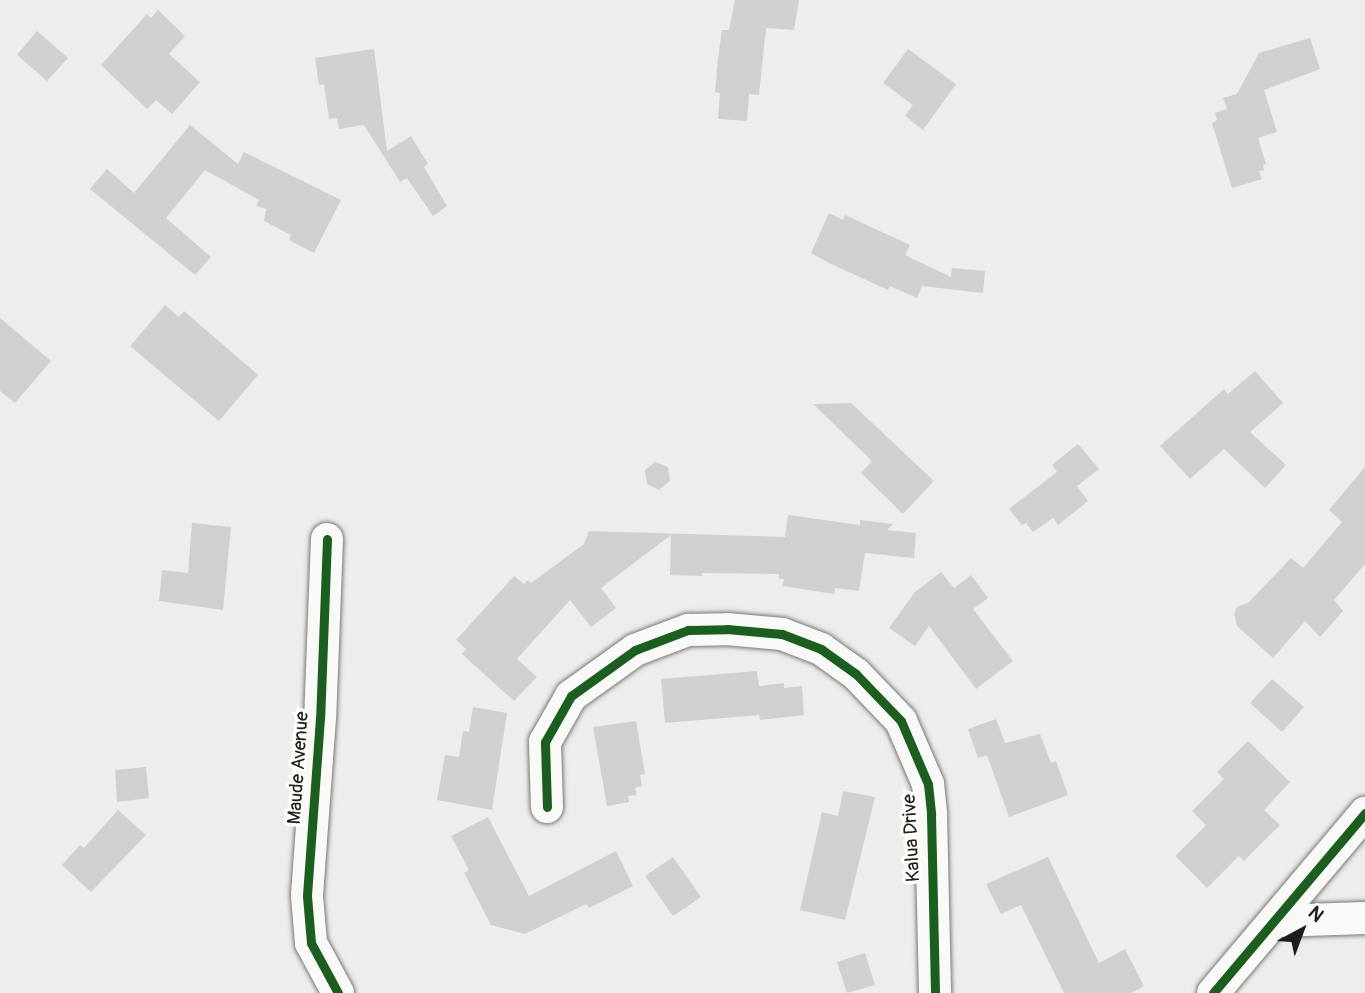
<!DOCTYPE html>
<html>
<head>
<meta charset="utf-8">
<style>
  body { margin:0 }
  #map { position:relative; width:1365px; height:993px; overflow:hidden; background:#efedeb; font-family:Pangolin,sans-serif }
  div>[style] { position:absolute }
  .building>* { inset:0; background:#d1d0cf }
  .roads { filter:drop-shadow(0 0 2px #7b7a79) drop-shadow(0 0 2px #7b7a79) }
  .street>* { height:32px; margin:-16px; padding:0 16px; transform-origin:16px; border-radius:16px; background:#f9f9f7 }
  .cycleway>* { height:9px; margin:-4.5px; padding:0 4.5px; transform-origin:4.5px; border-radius:4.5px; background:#1b5e20 }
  span { translate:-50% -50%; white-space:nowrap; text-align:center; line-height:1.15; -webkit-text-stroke:7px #fdfcf7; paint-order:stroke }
  .street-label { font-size:19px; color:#1c1c1c }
  .north { position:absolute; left:1267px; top:895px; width:70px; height:70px; -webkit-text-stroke:5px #fdfcf7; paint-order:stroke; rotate:41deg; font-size:19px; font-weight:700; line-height:28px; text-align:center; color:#1c1c1c }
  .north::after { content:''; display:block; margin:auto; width:24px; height:32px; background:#1c1c1c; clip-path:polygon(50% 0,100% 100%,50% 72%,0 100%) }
</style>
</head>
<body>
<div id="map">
  <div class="building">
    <i style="clip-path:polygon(735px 0,799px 0,794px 30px,766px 28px,759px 95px,749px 94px,747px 121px,718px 119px,720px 93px,715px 92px,718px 58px,722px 30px,729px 30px)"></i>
    <i style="clip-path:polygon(158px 10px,185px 36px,169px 54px,200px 82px,172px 114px,156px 100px,147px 109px,101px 65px,147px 14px,151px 18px)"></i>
    <i style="clip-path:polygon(37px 31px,68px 58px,47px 81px,17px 55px)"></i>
    <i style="clip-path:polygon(1310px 38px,1320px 69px,1264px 90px,1277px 132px,1258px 138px,1266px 164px,1263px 165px,1264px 170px,1259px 171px,1262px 179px,1232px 188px,1212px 123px,1217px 120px,1215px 113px,1227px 109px,1223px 98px,1237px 94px,1259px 53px)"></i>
    <i style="clip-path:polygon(374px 49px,387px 151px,411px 136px,428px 164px,424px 167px,447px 206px,433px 216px,407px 178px,400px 182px,364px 125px,339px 129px,337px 118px,329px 119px,324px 84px,319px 85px,315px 58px)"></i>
    <i style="clip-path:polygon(908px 49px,956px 84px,923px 130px,905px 116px,913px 105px,883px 83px)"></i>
    <i style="clip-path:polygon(190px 125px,238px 164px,244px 152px,341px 200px,314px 253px,289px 240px,291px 235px,264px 221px,266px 209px,256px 206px,259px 200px,205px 170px,166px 218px,211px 257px,195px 275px,90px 189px,107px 169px,134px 193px)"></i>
    <i style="clip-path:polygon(829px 213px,843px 220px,845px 215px,910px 245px,905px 255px,951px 277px,952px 268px,985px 271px,983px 293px,922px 286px,917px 298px,890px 286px,888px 290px,829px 263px,811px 253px)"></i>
    <i style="clip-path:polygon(165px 305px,179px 317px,184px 311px,258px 375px,219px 421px,130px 346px)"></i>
    <i style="clip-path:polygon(0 318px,51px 361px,15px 403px,0 391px)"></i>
    <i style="clip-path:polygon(1255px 371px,1283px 403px,1250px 432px,1286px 465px,1265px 488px,1224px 449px,1190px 479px,1160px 446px,1224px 389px,1228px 394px)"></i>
    <i style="clip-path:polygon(851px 403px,934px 481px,903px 514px,861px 473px,872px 461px,813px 404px)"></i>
    <i style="clip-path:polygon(1078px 444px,1099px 469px,1077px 486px,1088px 501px,1058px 525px,1053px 518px,1033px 532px,1026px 523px,1022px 525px,1009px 509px,1057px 472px,1052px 465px)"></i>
    <i style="clip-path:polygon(655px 462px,668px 467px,670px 481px,659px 490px,647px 484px,645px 470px)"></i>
    <i style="clip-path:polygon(1365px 467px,1365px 564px,1334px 600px,1343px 611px,1320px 637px,1305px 621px,1273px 658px,1237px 626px,1234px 613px,1238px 606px,1248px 603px,1291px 558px,1303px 568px,1342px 522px,1329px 510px)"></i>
    <i style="clip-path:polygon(788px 515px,860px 525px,860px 520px,893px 524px,887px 530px,916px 533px,914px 558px,865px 553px,859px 591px,835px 588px,834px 594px,782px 586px,784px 579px,779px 579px,779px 574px,702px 573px,702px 576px,670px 575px,671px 535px,601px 588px,616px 608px,591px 627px,570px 600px,517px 659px,537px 677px,514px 701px,462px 654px,466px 649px,456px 640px,514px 576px,524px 584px,528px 580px,531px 583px,584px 544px,589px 531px,785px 537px)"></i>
    <i style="clip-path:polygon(192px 523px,231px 527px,223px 610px,159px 601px,162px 570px,188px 573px)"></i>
    <i style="clip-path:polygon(941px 572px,954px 588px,971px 575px,988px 598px,973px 609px,1013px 661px,976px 689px,929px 626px,915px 646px,889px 628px,915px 592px)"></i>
    <i style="clip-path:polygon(757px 671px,759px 686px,784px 683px,784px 688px,802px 686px,804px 715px,760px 720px,759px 715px,665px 723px,661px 679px)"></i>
    <i style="clip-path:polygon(1272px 679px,1304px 707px,1282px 732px,1250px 703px)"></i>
    <i style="clip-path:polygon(473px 707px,507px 713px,492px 810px,437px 800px,445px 755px,459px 757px,463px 731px,469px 732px)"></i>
    <i style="clip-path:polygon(996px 719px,1005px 743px,1040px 734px,1051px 763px,1056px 761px,1068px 795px,1009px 817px,987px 755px,978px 758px,968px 729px)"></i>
    <i style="clip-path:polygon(636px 721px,645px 774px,640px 775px,642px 786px,635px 788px,637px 795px,628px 796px,629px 802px,607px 806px,593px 727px)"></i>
    <i style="clip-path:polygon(1248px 741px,1290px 782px,1264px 810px,1280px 825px,1244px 861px,1239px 856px,1207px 888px,1175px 856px,1206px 825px,1192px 811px,1224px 779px,1217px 772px)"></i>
    <i style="clip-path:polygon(146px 767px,149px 798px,117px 802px,115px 770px)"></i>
    <i style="clip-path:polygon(843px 791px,875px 797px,845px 920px,800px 910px,822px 812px,838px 816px)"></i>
    <i style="clip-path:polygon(118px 810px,146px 835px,91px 892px,62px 865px,80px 845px,84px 848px)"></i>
    <i style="clip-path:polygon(488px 817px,529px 896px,616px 851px,633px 886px,589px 908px,586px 904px,525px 934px,491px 925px,464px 873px,469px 870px,451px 836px)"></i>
    <i style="clip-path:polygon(673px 857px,701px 897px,673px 916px,645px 876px)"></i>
    <i style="clip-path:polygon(1048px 857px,1099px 963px,1125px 949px,1144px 986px,1131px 993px,1064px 993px,1021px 905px,1001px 914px,986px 884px)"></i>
    <i style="clip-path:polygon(865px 953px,875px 985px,847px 993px,837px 962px)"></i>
  </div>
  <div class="roads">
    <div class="street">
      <i style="left:327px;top:539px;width:179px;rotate:92.2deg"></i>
      <i style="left:320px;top:718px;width:178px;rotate:94.2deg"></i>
      <i style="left:307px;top:896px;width:47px;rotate:85.1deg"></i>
      <i style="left:311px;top:943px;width:57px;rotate:61.6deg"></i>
      <i style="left:547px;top:807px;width:65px;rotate:-91.8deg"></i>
      <i style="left:545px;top:742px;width:53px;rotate:-60.5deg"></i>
      <i style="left:571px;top:696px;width:79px;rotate:-35.7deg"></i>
      <i style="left:635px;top:650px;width:57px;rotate:-20.7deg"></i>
      <i style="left:688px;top:630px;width:39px;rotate:-1deg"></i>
      <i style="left:727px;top:629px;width:55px;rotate:5.2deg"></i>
      <i style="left:782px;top:634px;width:42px;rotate:21deg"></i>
      <i style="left:821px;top:649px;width:43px;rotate:35.5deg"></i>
      <i style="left:856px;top:674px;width:65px;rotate:46.2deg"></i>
      <i style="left:901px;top:721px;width:69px;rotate:66.8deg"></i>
      <i style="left:928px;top:784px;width:31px;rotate:84deg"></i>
      <i style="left:931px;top:815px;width:178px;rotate:88.7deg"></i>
      <i style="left:1276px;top:921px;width:89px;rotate:-1.9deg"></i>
      <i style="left:1213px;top:993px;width:236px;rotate:-49.8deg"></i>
    </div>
  </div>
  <div class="cycleway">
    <i style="left:327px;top:539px;width:179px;rotate:92.2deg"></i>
    <i style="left:320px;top:718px;width:178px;rotate:94.2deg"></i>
    <i style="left:307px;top:896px;width:47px;rotate:85.1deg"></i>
    <i style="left:311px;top:943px;width:57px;rotate:61.6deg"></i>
    <i style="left:547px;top:807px;width:65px;rotate:-91.8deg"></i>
    <i style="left:545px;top:742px;width:53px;rotate:-60.5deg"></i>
    <i style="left:571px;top:696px;width:79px;rotate:-35.7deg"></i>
    <i style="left:635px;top:650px;width:57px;rotate:-20.7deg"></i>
    <i style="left:688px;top:630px;width:39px;rotate:-1deg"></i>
    <i style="left:727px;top:629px;width:55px;rotate:5.2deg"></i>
    <i style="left:782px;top:634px;width:42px;rotate:21deg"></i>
    <i style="left:821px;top:649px;width:43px;rotate:35.5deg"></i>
    <i style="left:856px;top:674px;width:65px;rotate:46.2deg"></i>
    <i style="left:901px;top:721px;width:69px;rotate:66.8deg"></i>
    <i style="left:928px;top:784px;width:31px;rotate:84deg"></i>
    <i style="left:931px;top:815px;width:178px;rotate:88.7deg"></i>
    <i style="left:1213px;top:993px;width:236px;rotate:-49.8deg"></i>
  </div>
  <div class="street-label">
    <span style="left:299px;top:768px;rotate:-86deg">Maude Avenue</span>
    <span style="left:912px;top:838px;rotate:-93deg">Kalua Drive</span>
  </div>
  <div class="north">N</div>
</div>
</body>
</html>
